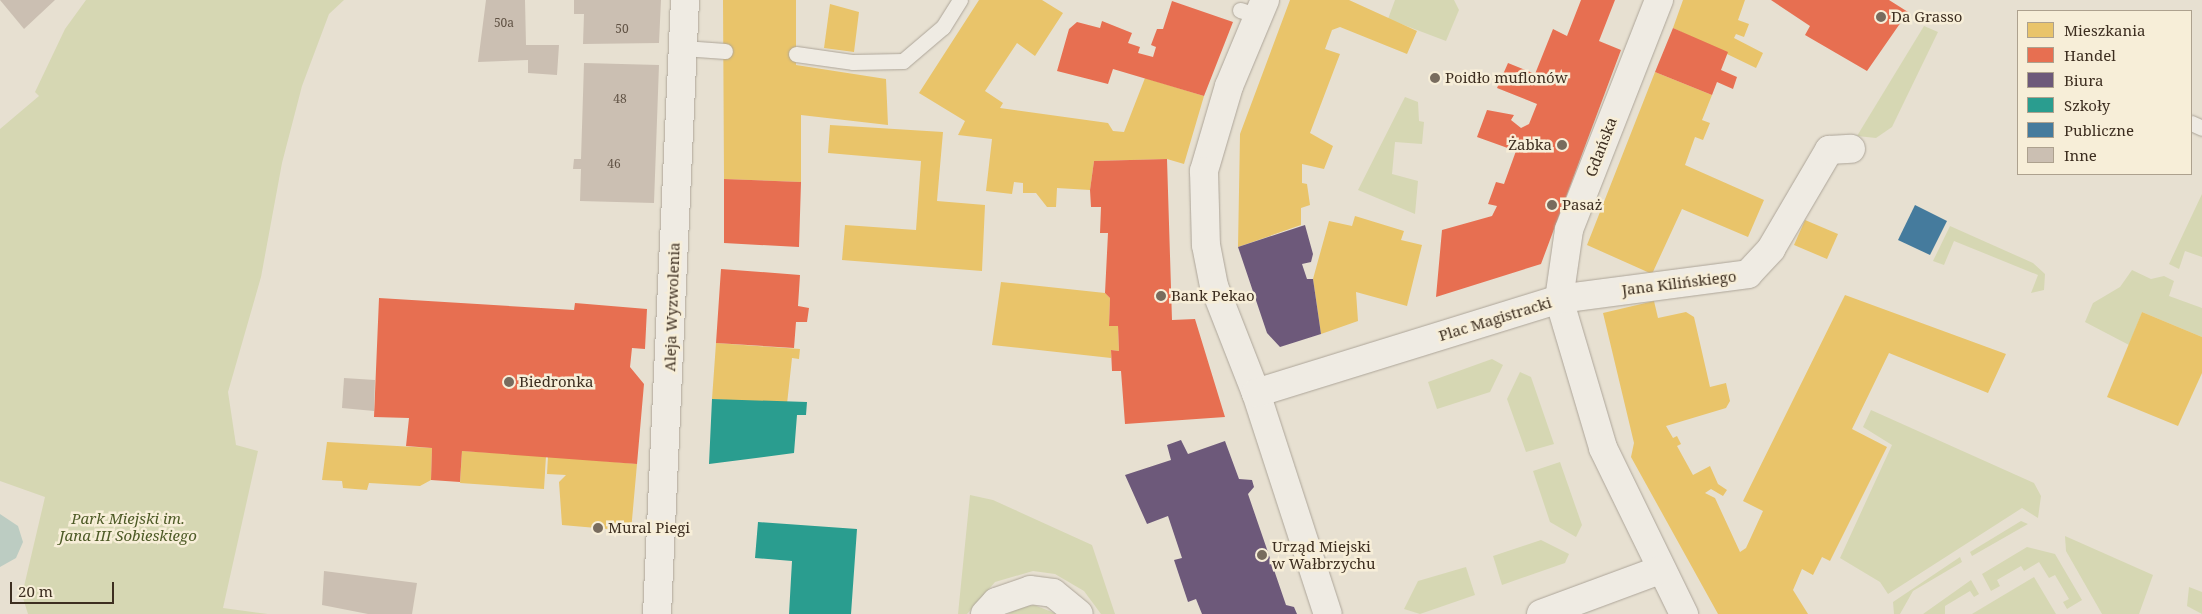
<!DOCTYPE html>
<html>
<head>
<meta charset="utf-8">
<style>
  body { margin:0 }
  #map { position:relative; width:2202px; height:614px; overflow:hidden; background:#e7e0d1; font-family:"Noto Serif",serif }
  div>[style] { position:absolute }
  .green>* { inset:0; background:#d6d7b3 }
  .water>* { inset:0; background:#bcccc2 }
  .homes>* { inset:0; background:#e9c46a }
  .shops>* { inset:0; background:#e76f51 }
  .offices>* { inset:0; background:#6d597a }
  .schools>* { inset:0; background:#2a9d8f }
  .public>* { inset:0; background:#457b9d }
  .building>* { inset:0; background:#cbbfb2 }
  .roads { filter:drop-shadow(0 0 1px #ada599) drop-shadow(0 0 1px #ada599) }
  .service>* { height:15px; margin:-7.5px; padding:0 7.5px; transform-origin:7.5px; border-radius:7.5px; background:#efebe3 }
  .minor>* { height:28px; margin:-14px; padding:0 14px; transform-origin:14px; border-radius:14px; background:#efebe3 }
  .tertiary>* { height:28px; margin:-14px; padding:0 14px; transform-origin:14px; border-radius:14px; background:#efebe3 }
  .dots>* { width:14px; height:14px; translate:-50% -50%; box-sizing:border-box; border:2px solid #f7eed8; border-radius:50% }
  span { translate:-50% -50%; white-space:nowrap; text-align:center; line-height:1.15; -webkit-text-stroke:5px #f7eed8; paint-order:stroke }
  .number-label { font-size:12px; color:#605244 }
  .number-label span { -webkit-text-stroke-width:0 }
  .poi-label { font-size:15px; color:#3d2e20 }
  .left { translate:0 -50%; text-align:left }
  .right { translate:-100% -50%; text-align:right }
  .street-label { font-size:15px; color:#3d2e20 }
  .park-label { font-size:15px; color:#4d5a26; font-style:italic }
  .legend { position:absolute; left:2017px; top:10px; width:175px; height:165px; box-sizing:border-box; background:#f7eed8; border:1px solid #ada18e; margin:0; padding:6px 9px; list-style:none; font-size:15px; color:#3d2e20 }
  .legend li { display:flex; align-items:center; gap:10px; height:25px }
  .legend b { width:25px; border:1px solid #ada18e }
  .scale { position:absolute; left:10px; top:582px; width:104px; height:22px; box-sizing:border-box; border:2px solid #3d2e20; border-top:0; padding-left:6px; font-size:15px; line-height:18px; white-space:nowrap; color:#3d2e20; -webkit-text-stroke:4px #f7eed8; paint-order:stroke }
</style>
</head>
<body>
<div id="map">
  <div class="green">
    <i style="clip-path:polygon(86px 0,344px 0,329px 14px,302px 86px,282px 163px,261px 277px,228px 392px,236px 445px,258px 451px,223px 608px,268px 614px,28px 614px,22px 595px,45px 497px,0 481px,0 129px,39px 96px,35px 92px,65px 29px)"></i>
    <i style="clip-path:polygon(1395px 0,1454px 0,1459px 10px,1446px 41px,1388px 19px)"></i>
    <i style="clip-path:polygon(1924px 26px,1938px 32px,1892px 127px,1876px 138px,1857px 136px)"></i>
    <i style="clip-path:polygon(1405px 97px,1418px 102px,1419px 121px,1424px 122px,1422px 144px,1395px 142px,1392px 174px,1418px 181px,1415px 214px,1358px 190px)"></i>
    <i style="clip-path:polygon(2202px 194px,2202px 257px,2185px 251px,2179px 269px,2169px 264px)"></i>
    <i style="clip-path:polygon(1950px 226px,2033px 263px,2045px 274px,2044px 290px,2031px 293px,2038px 275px,1954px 241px,1944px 265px,1933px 261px)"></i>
    <i style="clip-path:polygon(2132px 270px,2151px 279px,2164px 276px,2174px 281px,2169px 296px,2202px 308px,2202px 337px,2142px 312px,2129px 345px,2085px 322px,2093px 303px,2120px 287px)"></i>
    <i style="clip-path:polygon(1492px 359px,1503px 365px,1490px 392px,1437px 409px,1428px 382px)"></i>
    <i style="clip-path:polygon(1520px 372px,1531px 377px,1554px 444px,1526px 452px,1507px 399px)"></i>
    <i style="clip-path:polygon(1871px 410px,2034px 483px,2041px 496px,2038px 518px,2022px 508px,1888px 594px,1880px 582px,1840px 558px,1892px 445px,1863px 427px)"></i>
    <i style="clip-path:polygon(1560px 462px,1582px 525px,1576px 537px,1550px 522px,1533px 471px)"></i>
    <i style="clip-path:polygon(970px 495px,993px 500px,1092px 545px,1115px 614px,1101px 614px,1084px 591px,1055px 574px,1033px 571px,995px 582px,967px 614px,958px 614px)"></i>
    <i style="clip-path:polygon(2021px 521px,2028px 524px,1972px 556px,1970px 552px)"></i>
    <i style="clip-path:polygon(2065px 536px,2153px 575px,2139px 614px,2102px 614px,2066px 551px)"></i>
    <i style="clip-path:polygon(1541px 540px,1569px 554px,1565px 563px,1502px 585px,1493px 556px)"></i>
    <i style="clip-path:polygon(2027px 547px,2055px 554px,2082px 600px,2067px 609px,2063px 602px,2069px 599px,2055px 575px,2049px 578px,2039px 562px,2024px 571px,2021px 566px,1997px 580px,2000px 586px,1991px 591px,1982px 574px)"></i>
    <i style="clip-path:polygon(1960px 557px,1962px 562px,1913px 591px,1900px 614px,1894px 614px,1893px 602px)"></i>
    <i style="clip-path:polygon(1466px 567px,1475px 595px,1420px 614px,1404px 609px,1418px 581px)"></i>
    <i style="clip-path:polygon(2034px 577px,2056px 614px,1972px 614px,1992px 602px)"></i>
    <i style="clip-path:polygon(1971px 580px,1979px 594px,1974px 597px,1970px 591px,1945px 606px,1945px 614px,1923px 614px)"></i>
    <i style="clip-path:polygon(2189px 587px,2202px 592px,2202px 614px,2187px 606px)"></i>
    <i style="clip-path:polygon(1034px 605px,1057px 614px,1008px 614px,1019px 608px)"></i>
  </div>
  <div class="water">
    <i style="clip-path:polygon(0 514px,18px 526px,23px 542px,16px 558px,0 567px)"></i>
  </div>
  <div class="homes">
    <i style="clip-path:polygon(723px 0,796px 0,796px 65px,886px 79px,888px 125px,801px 115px,801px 182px,724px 179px)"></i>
    <i style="clip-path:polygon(979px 0,1042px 0,1063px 13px,1035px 56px,1017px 43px,985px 91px,1003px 103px,1000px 108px,1108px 123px,1113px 131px,1124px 132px,1145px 78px,1204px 96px,1184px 164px,1167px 159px,1094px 161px,1090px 190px,1057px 188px,1056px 207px,1047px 207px,1036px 193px,1023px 193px,1023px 183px,1014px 182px,1012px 194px,986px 191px,992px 139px,958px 135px,965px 121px,919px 93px)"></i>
    <i style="clip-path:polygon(1290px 0,1349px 0,1417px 31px,1407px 54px,1340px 27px,1332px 30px,1325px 49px,1340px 54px,1302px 154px,1310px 133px,1333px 146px,1324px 169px,1302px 164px,1302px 183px,1307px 184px,1310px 205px,1301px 208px,1301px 225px,1238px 247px,1240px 134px)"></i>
    <i style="clip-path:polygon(1683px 0,1745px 0,1738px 20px,1749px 24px,1744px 37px,1736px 34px,1734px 38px,1763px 53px,1756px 68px,1673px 28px)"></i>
    <i style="clip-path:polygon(830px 4px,859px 12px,854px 52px,824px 48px)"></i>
    <i style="clip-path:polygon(1655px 72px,1712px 95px,1702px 120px,1710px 123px,1703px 140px,1695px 137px,1685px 165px,1764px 200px,1748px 237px,1682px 209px,1652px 274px,1587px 245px)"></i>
    <i style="clip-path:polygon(830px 125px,943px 132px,937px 201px,985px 205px,982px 271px,842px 260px,845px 225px,916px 230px,921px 161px,828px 153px)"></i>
    <i style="clip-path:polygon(1355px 216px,1404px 231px,1401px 240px,1422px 245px,1407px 306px,1356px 292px,1358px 321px,1321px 334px,1313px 279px,1329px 221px,1352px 226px)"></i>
    <i style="clip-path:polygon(1805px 220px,1838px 234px,1827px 259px,1794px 245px)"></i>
    <i style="clip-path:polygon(1001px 282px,1105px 293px,1110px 298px,1109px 326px,1118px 326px,1119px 351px,1111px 350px,1111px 358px,992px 345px)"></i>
    <i style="clip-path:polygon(1845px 295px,2006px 354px,1988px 393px,1889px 353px,1852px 429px,1887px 447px,1830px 561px,1822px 557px,1813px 575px,1802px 569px,1793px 590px,1808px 614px,1718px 614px,1631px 457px,1634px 443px,1603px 313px,1654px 301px,1658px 318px,1686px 312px,1694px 317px,1710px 387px,1726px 383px,1730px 401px,1726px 408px,1666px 426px,1673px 438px,1677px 436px,1681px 444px,1677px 446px,1693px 475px,1710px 466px,1718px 484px,1727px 490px,1723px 496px,1711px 489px,1705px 493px,1715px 498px,1740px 552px,1746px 548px,1763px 511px,1743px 501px)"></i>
    <i style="clip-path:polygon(2142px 312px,2202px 337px,2202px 373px,2178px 426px,2107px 397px)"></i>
    <i style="clip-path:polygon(716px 343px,800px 349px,799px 359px,792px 358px,787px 404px,712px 399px)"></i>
    <i style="clip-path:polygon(327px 442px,432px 448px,431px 480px,420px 486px,369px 483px,367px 490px,343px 488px,342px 481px,322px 480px)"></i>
    <i style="clip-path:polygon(462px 451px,546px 456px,544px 489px,460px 483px)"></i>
    <i style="clip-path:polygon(548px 456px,637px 464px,631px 531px,562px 525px,559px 482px,566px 475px,547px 474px)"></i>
  </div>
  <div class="shops">
    <i style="clip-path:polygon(1581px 0,1615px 0,1599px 41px,1621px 50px,1541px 264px,1436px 297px,1442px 230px,1492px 216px,1497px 206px,1488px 204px,1496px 182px,1504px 184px,1516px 151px,1477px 137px,1487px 110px,1514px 115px,1511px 120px,1521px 128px,1529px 124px,1537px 104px,1497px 88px,1508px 63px,1535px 74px,1553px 29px,1567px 36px)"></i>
    <i style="clip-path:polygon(1771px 0,1889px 0,1908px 12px,1867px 71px,1805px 35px,1810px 26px)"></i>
    <i style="clip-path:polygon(1172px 1px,1233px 22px,1204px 96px,1113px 69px,1108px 84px,1057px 71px,1069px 29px,1077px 22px,1100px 28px,1102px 21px,1132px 33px,1128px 43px,1140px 47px,1138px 53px,1153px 57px,1156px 47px,1151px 45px,1157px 29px,1163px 29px)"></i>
    <i style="clip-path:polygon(1673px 28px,1728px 52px,1721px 70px,1737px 77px,1733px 89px,1717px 82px,1712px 95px,1655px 72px)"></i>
    <i style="clip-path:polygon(1167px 159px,1172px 320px,1195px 319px,1225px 417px,1125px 424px,1121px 371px,1112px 371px,1111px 350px,1119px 351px,1118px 326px,1109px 326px,1110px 298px,1105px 293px,1108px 233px,1100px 233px,1101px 207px,1091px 207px,1090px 190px,1094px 161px)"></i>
    <i style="clip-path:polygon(724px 179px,801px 182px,799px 247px,724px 243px)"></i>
    <i style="clip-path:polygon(721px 269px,800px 275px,798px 306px,809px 308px,807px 322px,796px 322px,794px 348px,716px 343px)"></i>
    <i style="clip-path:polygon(379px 298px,574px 310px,575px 303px,647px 309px,645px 349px,632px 348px,630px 367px,644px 384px,637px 464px,462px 451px,460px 482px,431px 480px,432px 448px,406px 446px,409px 418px,374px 417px)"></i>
  </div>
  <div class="offices">
    <i style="clip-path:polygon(1305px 225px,1313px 254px,1311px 262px,1302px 264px,1307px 279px,1313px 279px,1321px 334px,1280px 347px,1267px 333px,1238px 247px)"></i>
    <i style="clip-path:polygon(1181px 440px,1188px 454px,1225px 441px,1239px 479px,1252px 480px,1254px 487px,1248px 494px,1286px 605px,1294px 607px,1297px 614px,1202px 614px,1196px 599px,1188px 602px,1174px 560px,1182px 558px,1168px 516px,1147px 524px,1125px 475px,1171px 460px,1167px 445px)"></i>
  </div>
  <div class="schools">
    <i style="clip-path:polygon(712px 399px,807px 402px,806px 415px,797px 415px,794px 453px,709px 464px)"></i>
    <i style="clip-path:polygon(758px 522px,857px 529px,851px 614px,789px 614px,792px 561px,755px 558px)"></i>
  </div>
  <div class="public">
    <i style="clip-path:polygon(1915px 205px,1947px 221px,1930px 255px,1898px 240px)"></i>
  </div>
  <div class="building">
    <i style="clip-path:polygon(0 0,55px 0,24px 29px)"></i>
    <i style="clip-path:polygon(486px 0,525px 0,526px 45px,559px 45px,557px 75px,528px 73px,528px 60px,478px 62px)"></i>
    <i style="clip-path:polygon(574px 0,661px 0,659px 43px,583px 44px,584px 14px,574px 14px)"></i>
    <i style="clip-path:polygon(584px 63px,659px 65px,654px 203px,580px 201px,581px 169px,573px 169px,574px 159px,581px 159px)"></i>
    <i style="clip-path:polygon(344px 378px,375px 380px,374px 411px,342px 408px)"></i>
    <i style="clip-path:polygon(324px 571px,417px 583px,412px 614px,368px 614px,322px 605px)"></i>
  </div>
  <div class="roads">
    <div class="service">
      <i style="left:1240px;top:10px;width:19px;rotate:18deg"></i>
      <i style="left:683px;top:48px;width:42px;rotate:4.1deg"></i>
      <i style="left:796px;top:54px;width:58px;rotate:8deg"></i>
      <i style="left:853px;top:62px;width:50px;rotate:-1.1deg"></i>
      <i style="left:903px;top:61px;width:52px;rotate:-40.4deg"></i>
      <i style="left:943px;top:27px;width:32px;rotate:-58deg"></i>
      <i style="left:2191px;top:123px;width:12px;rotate:24deg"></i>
    </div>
    <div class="minor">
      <i style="left:1265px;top:0;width:93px;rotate:112.7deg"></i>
      <i style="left:1229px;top:86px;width:89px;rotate:106.4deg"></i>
      <i style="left:1204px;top:171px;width:74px;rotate:88.5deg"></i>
      <i style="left:1206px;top:245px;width:42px;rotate:79deg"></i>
      <i style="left:1214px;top:286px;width:115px;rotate:68.6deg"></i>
      <i style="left:1256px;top:393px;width:232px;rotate:72deg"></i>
      <i style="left:1659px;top:0;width:247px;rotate:111.4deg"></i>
      <i style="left:1569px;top:230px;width:70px;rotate:98.2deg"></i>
      <i style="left:1559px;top:299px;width:155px;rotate:73.5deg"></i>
      <i style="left:1603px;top:448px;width:185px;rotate:64deg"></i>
      <i style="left:1256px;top:393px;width:317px;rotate:-17.2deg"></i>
      <i style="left:1559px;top:299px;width:191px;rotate:-7.5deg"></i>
      <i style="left:1748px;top:274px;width:34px;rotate:-47deg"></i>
      <i style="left:1771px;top:249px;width:115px;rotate:-59.6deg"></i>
      <i style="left:1829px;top:150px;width:22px;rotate:-3deg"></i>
      <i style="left:985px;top:614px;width:16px;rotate:-47deg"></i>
      <i style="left:996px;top:602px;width:36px;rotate:-19deg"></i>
      <i style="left:1030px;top:590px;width:23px;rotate:7deg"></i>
      <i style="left:1053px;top:593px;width:33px;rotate:39deg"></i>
      <i style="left:1541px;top:614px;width:127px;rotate:-20.3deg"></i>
    </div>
    <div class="tertiary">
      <i style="left:657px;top:614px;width:615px;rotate:-87.39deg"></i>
    </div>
  </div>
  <div class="dots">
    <i style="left:1881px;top:17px;background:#786c5e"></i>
    <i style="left:1435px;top:78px;background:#786c5e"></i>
    <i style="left:1562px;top:145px;background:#786c5e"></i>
    <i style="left:1552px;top:205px;background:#786c5e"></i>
    <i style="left:1161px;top:296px;background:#786c5e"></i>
    <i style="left:509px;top:382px;background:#786c5e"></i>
    <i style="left:598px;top:528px;background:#786c5e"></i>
    <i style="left:1262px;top:555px;background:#786c5e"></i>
  </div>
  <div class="number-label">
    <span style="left:504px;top:23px">50a</span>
    <span style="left:622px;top:29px">50</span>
    <span style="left:620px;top:99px">48</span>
    <span style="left:614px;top:164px">46</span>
  </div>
  <div class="poi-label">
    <span class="left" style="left:1891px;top:17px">Da Grasso</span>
    <span class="left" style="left:1445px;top:78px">Poidło muflonów</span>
    <span class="right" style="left:1552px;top:145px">Żabka</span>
    <span class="left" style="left:1562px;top:205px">Pasaż</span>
    <span class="left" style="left:1171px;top:296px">Bank Pekao</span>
    <span class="left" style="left:519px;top:382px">Biedronka</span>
    <span class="left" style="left:608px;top:528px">Mural Piegi</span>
    <span class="left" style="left:1272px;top:555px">Urząd Miejski<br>w Wałbrzychu</span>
  </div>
  <div class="street-label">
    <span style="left:1601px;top:147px;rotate:-69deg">Gdańska</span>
    <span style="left:1679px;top:283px;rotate:-7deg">Jana Kilińskiego</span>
    <span style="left:672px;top:307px;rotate:-88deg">Aleja Wyzwolenia</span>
    <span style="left:1495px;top:319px;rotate:-17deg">Plac Magistracki</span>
  </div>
  <div class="park-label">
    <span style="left:128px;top:527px">Park Miejski im.<br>Jana III Sobieskiego</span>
  </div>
  <ul class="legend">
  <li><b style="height:14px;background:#e9c46a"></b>Mieszkania</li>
  <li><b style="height:14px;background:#e76f51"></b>Handel</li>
  <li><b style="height:14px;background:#6d597a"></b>Biura</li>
  <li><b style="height:14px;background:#2a9d8f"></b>Szkoły</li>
  <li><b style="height:14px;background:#457b9d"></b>Publiczne</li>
  <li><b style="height:14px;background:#cbbfb2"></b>Inne</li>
  </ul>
  <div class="scale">20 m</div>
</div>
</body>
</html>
